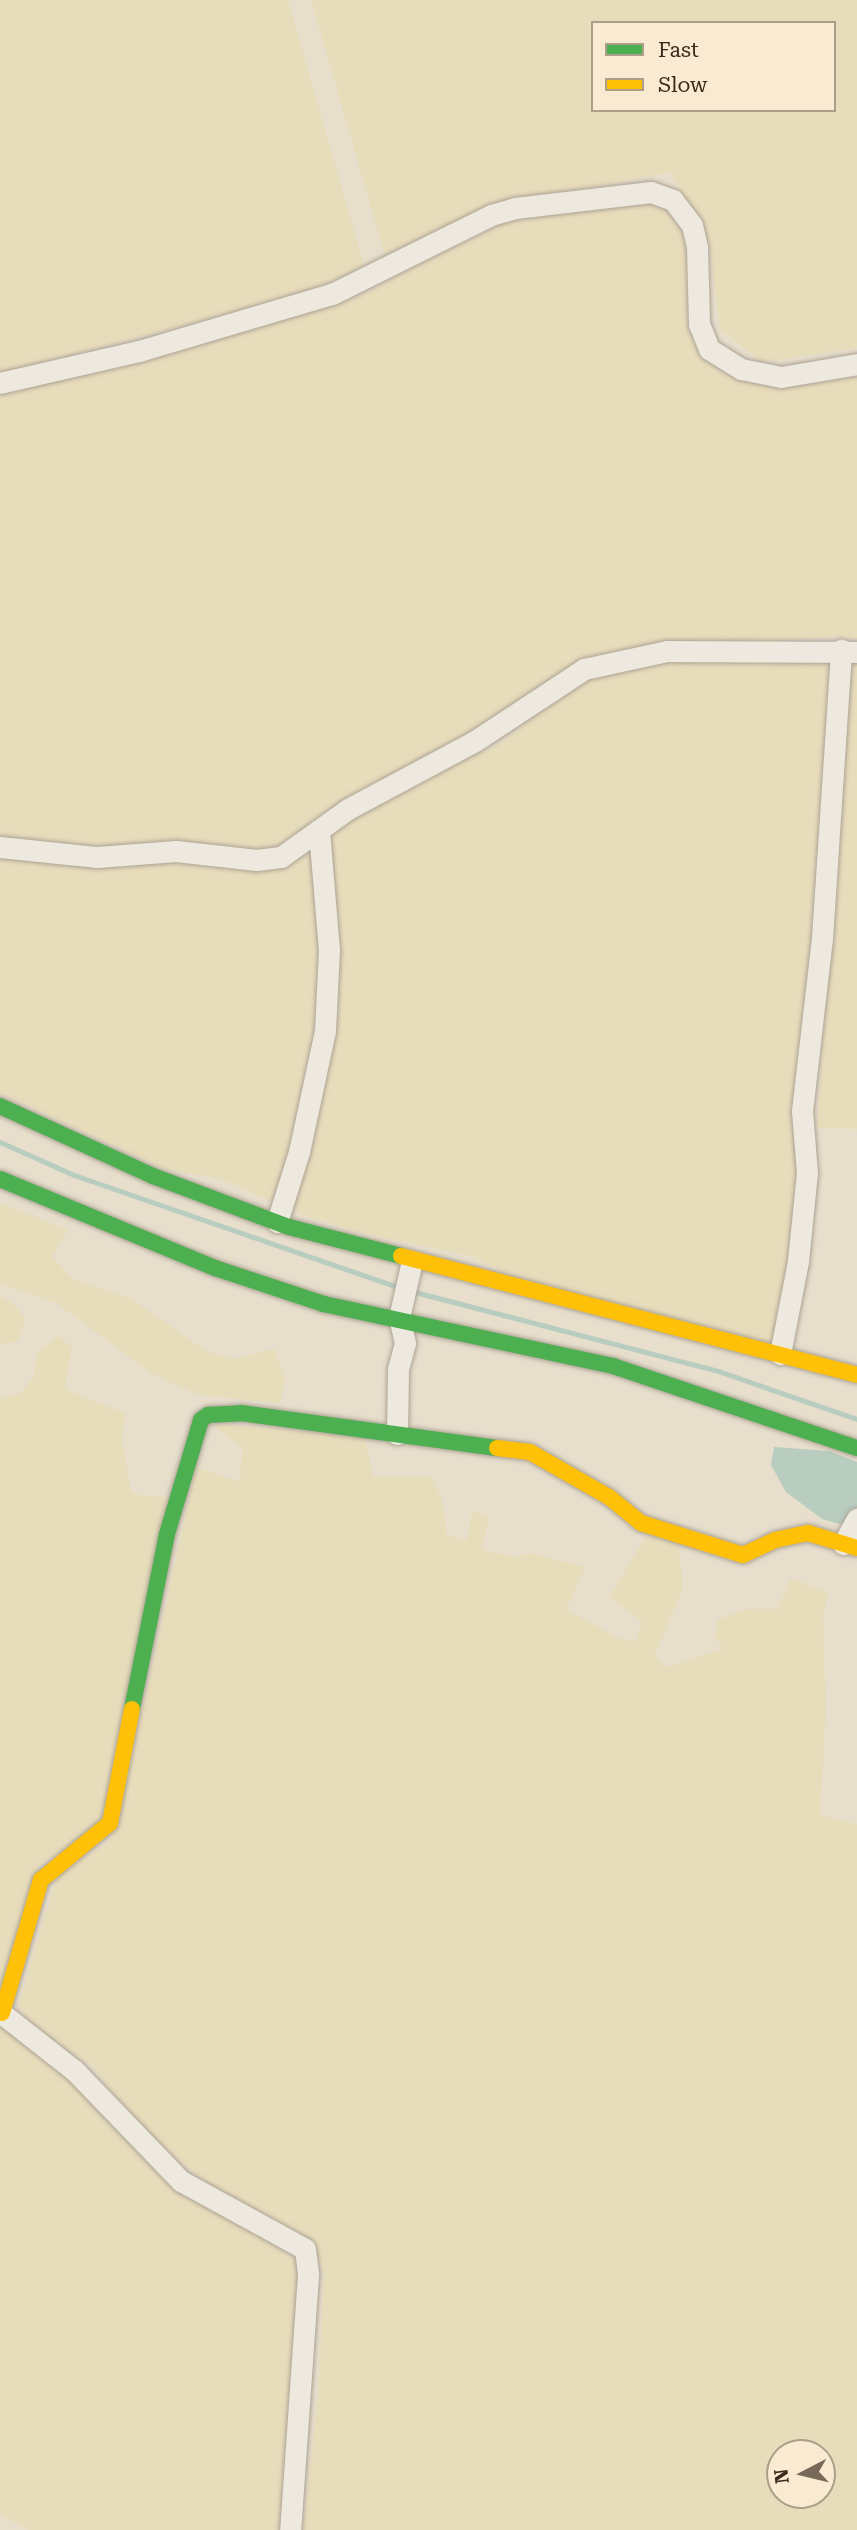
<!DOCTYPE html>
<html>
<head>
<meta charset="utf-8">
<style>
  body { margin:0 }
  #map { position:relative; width:857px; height:2530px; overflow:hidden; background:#e7decc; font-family:"Roboto Serif",serif }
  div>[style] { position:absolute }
  .farmland>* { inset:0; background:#e8ddbb }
  .water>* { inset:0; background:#b8ccbf }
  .stream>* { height:5px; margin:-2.5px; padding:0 2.5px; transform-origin:2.5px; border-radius:2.5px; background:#b8ccbf }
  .roads { filter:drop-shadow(0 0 2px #aca395) drop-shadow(0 0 2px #aca395) }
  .street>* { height:21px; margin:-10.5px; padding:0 10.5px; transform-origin:10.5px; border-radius:10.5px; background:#eee9df }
  .fast>* { height:16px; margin:-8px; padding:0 8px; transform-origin:8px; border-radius:8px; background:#4caf50 }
  .slow>* { height:16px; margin:-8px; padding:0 8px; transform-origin:8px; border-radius:8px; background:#ffc107 }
  span { translate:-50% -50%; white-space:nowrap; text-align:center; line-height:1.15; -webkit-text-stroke:5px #f9ebd1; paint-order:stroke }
  .legend { position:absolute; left:591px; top:21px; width:245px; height:91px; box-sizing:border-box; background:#f9ebd1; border:2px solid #ad9e89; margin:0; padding:9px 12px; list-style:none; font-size:21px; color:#3c2a1c }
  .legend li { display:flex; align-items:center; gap:14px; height:35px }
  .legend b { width:35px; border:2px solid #ad9e89 }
  .north { position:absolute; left:766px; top:2439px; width:70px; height:70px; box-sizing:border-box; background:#f9ebd1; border:2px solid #ad9e89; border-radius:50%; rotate:263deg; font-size:19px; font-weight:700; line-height:28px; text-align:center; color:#3c2a1c }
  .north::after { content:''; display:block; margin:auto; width:24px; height:32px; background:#78695a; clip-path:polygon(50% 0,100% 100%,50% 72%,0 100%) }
</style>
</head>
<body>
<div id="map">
  <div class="farmland">
    <i style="clip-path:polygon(0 0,288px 0,364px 265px,343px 279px,241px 310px,0 374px)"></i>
    <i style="clip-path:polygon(evenodd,311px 0,857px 0,857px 348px,762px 362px,720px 329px,710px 248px,671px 172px,483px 208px,385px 256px,311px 0,593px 23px,834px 23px,834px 110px,593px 110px,593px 23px)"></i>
    <i style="clip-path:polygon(616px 200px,650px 203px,671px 214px,690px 248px,693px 287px,687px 319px,716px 370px,764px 386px,791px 388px,857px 377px,857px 639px,837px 636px,598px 655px,539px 686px,480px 730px,273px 852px,146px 843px,71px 849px,0 836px,0 395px,321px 310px,368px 293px,414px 266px,516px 218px)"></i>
    <i style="clip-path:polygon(833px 654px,797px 1103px,796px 1258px,775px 1344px,517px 1278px,471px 1256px,361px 1233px,301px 1214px,218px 1178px,168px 1170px,0 1093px,0 855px,160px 858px,242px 869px,294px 861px,353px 812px,500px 744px,567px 691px,591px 678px,677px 658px)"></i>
    <i style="clip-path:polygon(853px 662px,857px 662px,857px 1129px,817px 1128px,844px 725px)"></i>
    <i style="clip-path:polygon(0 1203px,68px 1230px,52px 1257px,73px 1279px,130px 1298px,208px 1352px,235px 1359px,274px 1349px,285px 1377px,280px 1403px,199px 1395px,151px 1373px,56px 1303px,0 1284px)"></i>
    <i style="clip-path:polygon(0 1296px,13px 1303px,26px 1320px,18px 1341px,0 1345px)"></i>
    <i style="clip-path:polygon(58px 1336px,72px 1347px,65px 1389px,126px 1414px,122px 1440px,131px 1490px,137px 1495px,168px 1497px,102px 1823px,37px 1867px,0 1994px,0 1398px,19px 1394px,34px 1377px,37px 1352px)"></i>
    <i style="clip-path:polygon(evenodd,212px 1424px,365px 1436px,373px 1477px,432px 1477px,442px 1500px,447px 1535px,467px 1541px,472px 1511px,489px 1516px,482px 1549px,513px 1557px,530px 1553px,585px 1567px,566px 1610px,621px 1639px,636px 1641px,642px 1621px,609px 1598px,646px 1536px,678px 1542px,683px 1588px,655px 1655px,666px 1667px,724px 1649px,715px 1638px,717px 1620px,747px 1609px,777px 1609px,791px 1578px,828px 1593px,823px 1618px,826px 1709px,820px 1815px,857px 1824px,857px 2530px,303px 2530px,318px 2397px,324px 2275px,315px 2246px,258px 2220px,193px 2172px,138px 2123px,92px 2066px,36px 2029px,18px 2006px,58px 1874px,109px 1843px,121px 1810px,196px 1467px,239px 1482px,243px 1449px,212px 1424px,780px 2453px,822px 2453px,822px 2495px,780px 2495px,780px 2453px)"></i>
    <i style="clip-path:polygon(0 2023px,33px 2043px,197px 2197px,295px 2259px,299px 2281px,282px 2530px,28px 2530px,0 2514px)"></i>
  </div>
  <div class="water">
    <i style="clip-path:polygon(774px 1447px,829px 1451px,857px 1462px,857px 1507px,849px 1520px,840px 1524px,822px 1519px,786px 1492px,771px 1465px)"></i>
  </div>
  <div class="stream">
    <i style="left:0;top:1142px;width:81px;rotate:24deg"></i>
    <i style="left:74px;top:1175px;width:346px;rotate:19.1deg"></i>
    <i style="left:411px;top:1291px;width:320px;rotate:14.6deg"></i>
    <i style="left:721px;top:1372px;width:144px;rotate:19.1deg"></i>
  </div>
  <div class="roads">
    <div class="street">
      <i style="left:0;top:383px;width:143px;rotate:-13deg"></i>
      <i style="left:139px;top:351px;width:201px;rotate:-16.5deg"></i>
      <i style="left:332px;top:294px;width:178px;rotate:-26.4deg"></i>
      <i style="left:491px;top:215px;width:25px;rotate:-16deg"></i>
      <i style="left:515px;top:208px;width:137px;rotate:-6.7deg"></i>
      <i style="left:651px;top:192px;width:23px;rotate:20deg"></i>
      <i style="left:673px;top:200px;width:31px;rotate:53deg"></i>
      <i style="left:692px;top:225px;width:23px;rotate:77deg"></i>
      <i style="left:697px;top:247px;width:77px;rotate:88.5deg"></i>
      <i style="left:699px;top:324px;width:27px;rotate:68deg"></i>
      <i style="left:709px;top:349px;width:38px;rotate:32deg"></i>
      <i style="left:741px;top:369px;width:41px;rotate:11.3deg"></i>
      <i style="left:781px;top:377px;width:77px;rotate:-9.7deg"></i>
      <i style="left:0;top:847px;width:98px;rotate:5.9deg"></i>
      <i style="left:97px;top:857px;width:79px;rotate:-4.3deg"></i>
      <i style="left:176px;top:851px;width:81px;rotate:6.4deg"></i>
      <i style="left:256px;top:860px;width:25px;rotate:-7deg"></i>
      <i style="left:281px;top:857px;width:82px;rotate:-35.6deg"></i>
      <i style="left:348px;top:809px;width:144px;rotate:-28.2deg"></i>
      <i style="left:475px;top:741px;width:131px;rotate:-33.4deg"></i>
      <i style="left:584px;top:669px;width:85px;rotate:-12.2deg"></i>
      <i style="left:667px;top:651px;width:190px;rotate:0.3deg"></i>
      <i style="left:277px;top:1222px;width:73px;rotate:-72.6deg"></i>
      <i style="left:299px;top:1152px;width:124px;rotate:-77.9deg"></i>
      <i style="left:325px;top:1031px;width:81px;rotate:-87.2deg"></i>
      <i style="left:329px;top:950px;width:120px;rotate:-94.8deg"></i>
      <i style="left:780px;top:1354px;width:95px;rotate:-79deg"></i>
      <i style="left:798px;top:1261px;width:88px;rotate:-84.2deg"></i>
      <i style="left:807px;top:1173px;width:62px;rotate:-94.6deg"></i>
      <i style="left:802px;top:1111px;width:174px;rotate:-83.4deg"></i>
      <i style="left:822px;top:938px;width:289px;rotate:-86.2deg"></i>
      <i style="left:397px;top:1434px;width:65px;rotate:-89.1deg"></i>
      <i style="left:398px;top:1369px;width:27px;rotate:-75deg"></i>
      <i style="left:405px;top:1343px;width:26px;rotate:-103deg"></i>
      <i style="left:399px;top:1318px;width:58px;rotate:-77.2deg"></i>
      <i style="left:843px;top:1544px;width:29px;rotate:-61deg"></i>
      <i style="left:0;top:2012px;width:95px;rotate:38.2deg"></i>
      <i style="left:75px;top:2071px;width:153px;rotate:46.1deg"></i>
      <i style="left:181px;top:2181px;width:141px;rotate:28.7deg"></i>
      <i style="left:305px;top:2249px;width:26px;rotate:83deg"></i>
      <i style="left:308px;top:2275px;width:256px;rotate:94deg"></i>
    </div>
    <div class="fast">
      <i style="left:0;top:1106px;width:168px;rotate:24.6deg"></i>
      <i style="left:153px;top:1176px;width:145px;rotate:20.6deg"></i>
      <i style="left:289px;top:1227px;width:116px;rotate:14.5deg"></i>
      <i style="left:0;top:1179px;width:233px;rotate:22.5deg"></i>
      <i style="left:215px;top:1268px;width:115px;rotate:18.3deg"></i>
      <i style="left:324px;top:1304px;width:296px;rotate:12.1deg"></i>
      <i style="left:613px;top:1366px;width:257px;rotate:18.6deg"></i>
      <i style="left:132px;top:1709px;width:178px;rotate:-78.7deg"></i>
      <i style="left:167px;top:1534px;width:119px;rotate:-73.4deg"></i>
      <i style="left:201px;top:1420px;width:9px;rotate:-36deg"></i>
      <i style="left:208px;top:1415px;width:33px;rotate:-3deg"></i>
      <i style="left:241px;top:1413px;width:258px;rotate:7.8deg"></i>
    </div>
    <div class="slow">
      <i style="left:401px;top:1256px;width:471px;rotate:14.6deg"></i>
      <i style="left:497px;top:1448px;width:33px;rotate:7deg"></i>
      <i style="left:530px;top:1452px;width:91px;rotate:29.7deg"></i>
      <i style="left:609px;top:1497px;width:41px;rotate:39.1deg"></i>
      <i style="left:641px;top:1523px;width:107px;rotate:17.4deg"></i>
      <i style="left:743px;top:1555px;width:35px;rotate:-25deg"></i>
      <i style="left:775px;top:1540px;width:34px;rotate:-12deg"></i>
      <i style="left:808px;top:1533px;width:51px;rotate:17deg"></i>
      <i style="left:2px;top:2013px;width:139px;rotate:-73.7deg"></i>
      <i style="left:41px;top:1880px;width:89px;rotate:-39.6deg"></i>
      <i style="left:110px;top:1823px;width:116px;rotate:-79.1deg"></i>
    </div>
  </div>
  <ul class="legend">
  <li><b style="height:9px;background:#4caf50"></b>Fast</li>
  <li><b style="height:9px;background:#ffc107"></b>Slow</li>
  </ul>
  <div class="north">N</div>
</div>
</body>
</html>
